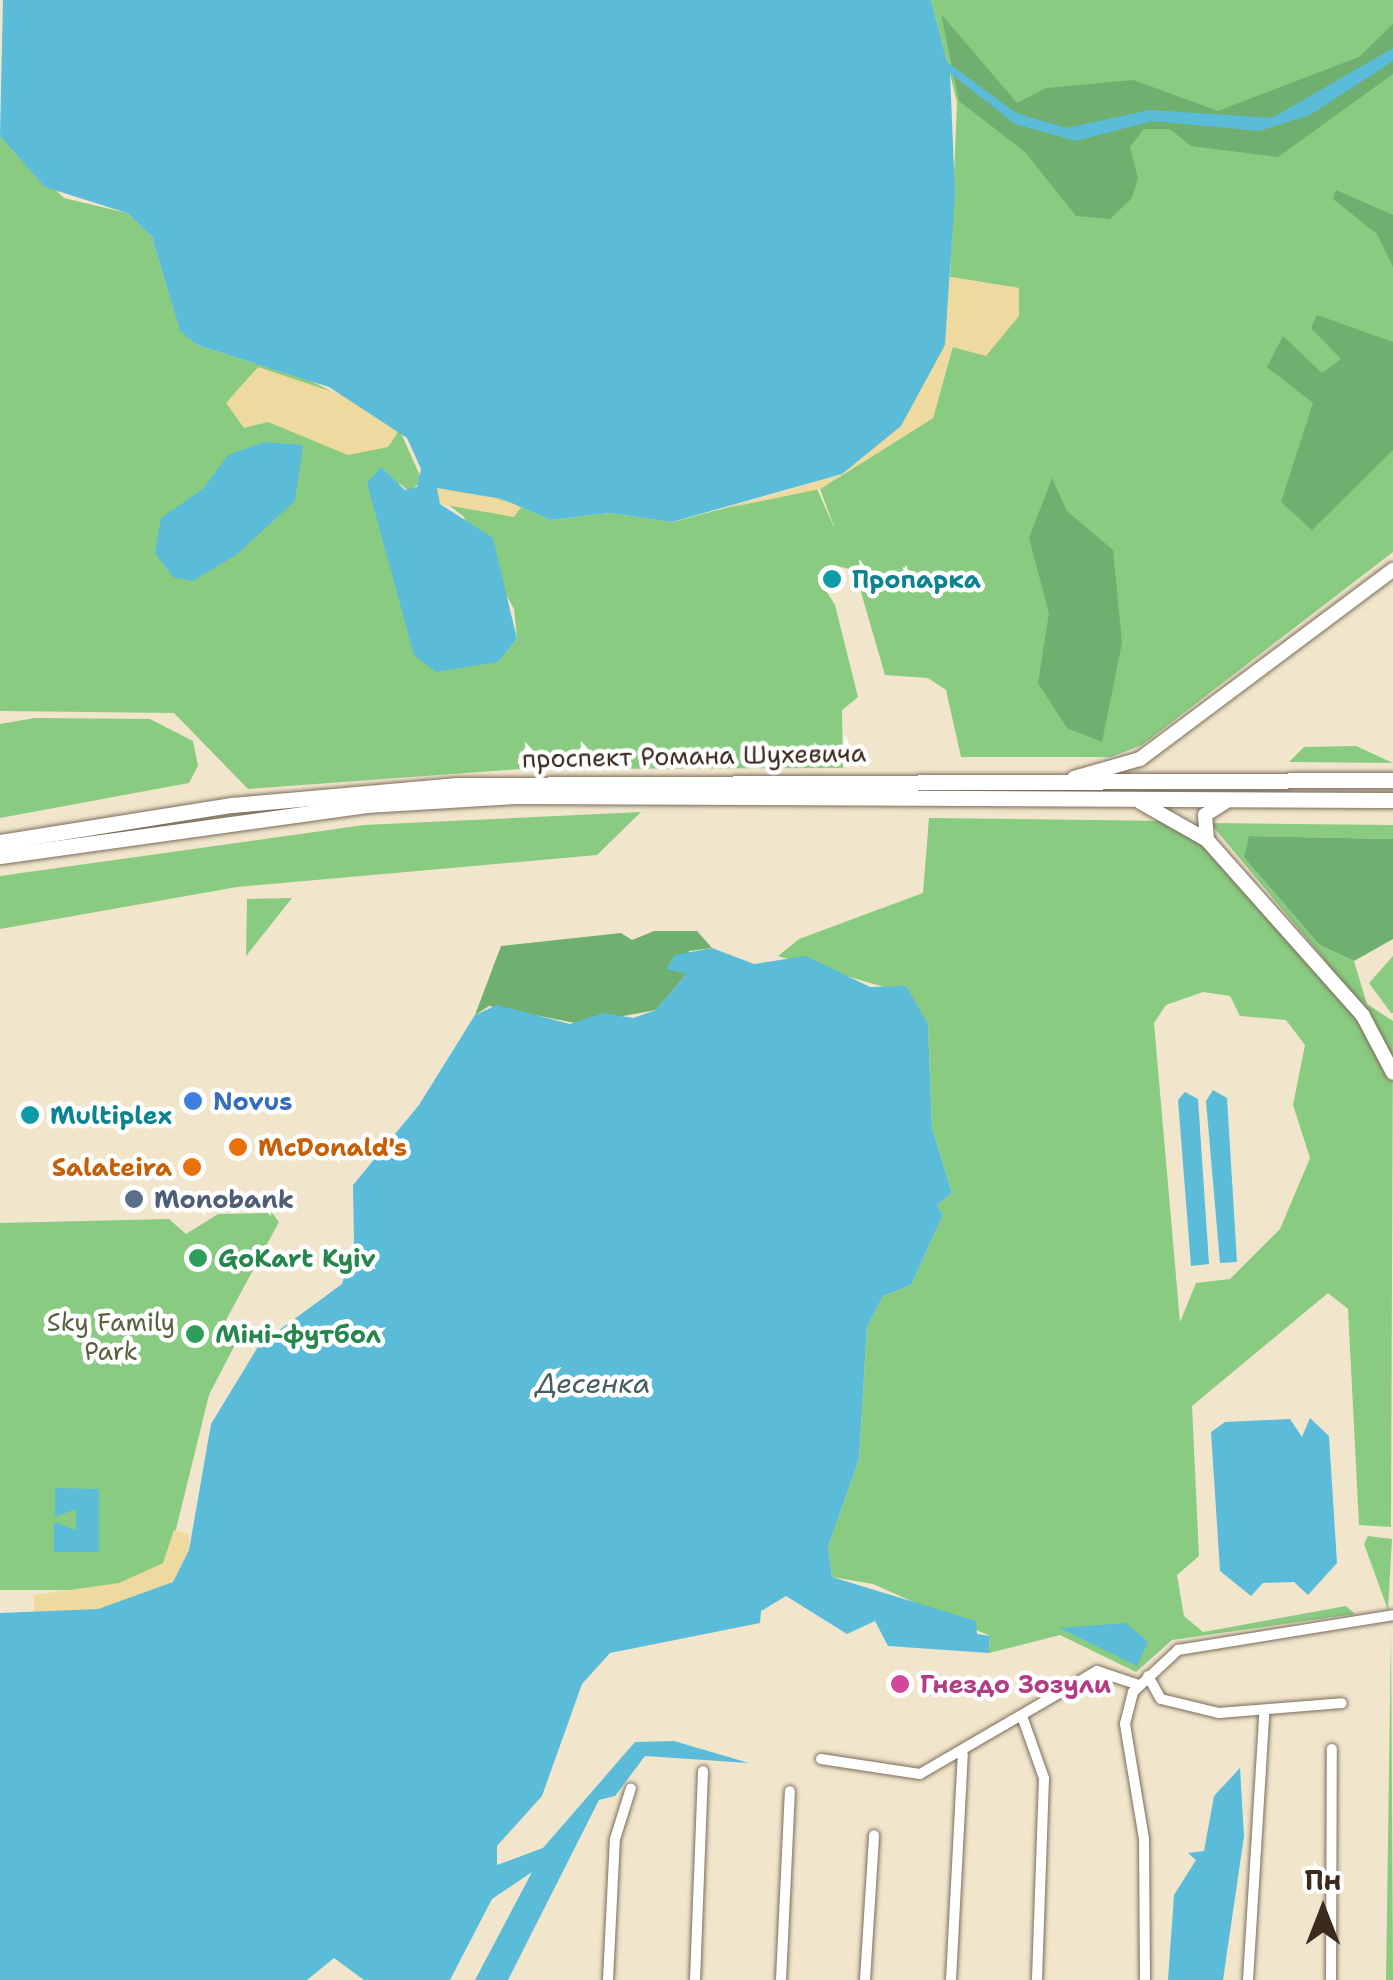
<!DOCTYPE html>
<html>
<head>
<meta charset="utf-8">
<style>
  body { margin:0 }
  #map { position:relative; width:1393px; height:1980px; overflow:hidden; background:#f1e6cc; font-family:"Shantell Sans",sans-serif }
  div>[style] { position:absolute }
  .green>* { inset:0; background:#8acb82 }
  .forest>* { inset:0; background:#6faf70 }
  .sand>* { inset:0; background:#eeda9e }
  .water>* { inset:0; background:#5abcd9 }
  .roads { filter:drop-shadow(0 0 2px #7b6c5b) drop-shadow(0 0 2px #7b6c5b) }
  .street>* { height:10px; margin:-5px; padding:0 5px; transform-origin:5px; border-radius:5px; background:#fff }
  .secondary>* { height:14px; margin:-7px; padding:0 7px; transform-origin:7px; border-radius:7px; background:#fff }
  .primary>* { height:15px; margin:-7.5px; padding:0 7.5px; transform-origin:7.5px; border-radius:7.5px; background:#fff }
  .dots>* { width:28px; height:28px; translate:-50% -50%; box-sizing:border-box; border:5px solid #fff; border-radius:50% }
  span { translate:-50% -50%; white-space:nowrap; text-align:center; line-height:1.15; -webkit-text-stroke:9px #fff; paint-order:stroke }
  .culture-label { font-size:25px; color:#0d838f; font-weight:700 }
  .left { translate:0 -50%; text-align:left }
  .street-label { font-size:25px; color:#3b2a1e }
  .shop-label { font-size:25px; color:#366cbe; font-weight:700 }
  .food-label { font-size:25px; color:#c56008; font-weight:700 }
  .right { translate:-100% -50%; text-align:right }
  .service-label { font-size:25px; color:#4e5e75; font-weight:700 }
  .leisure-label { font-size:25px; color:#27864d; font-weight:700 }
  .park-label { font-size:25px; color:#576241 }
  .hotel-label { font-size:25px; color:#b23c85; font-weight:700 }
  .water-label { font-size:28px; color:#465d5f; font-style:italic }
  .north { position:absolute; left:1273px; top:1860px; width:100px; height:100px; -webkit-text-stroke:8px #fff; paint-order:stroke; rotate:0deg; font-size:28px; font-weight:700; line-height:40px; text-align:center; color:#3b2a1e }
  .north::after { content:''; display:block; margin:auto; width:35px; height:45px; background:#3b2a1e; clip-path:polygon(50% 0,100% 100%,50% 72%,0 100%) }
</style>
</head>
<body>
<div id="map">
  <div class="green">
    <i style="clip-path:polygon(931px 0,1393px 0,1393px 552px,1142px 745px,1111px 757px,961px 757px,946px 690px,928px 678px,885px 675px,860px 589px,850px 569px,836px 566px,817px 576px,835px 605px,858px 697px,842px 710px,843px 768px,521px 769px,248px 789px,174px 713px,0 711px,0 136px,64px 198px,127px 213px,152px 237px,180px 330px,197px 345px,311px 381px,397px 424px,422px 480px,410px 492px,399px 483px,407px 628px,498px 662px,517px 639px,514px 609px,463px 516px,435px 495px,502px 499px,551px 520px,609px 513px,673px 522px,815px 484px,836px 532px,820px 489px,933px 418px,953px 346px,1018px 288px,950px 277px,957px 102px)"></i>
    <i style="clip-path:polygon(35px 718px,150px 719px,193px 741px,198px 766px,189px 783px,0 818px,0 724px)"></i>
    <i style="clip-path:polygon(1356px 746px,1393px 763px,1289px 762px,1304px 747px)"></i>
    <i style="clip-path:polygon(641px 812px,597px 855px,237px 887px,0 929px,0 876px,364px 825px)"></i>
    <i style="clip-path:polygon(evenodd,929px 818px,1167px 821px,1202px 844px,1310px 961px,1328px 964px,1210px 823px,1393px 825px,1393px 839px,1249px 836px,1320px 945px,1354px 961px,1367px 1004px,1393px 1021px,1391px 1527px,1359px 1525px,1348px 1309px,1328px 1293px,1192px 1406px,1199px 1556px,1177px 1575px,1184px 1616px,1203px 1632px,1346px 1606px,1355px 1614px,1172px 1640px,1136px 1672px,1060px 1635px,989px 1653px,990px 1636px,873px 1584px,832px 1577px,828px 1547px,859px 1459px,867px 1327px,883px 1296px,911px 1285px,943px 1215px,937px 1205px,952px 1193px,932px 1128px,928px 1024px,891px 989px,778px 956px,799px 939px,923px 893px,929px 818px,1203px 992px,1230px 996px,1240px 1016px,1286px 1020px,1305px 1045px,1293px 1105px,1310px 1158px,1280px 1229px,1230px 1279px,1196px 1283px,1180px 1322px,1154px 1023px,1166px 1005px,1203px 992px)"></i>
    <i style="clip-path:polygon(292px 898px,246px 956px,247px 899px)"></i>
    <i style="clip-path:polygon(1393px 956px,1393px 1013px,1391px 1013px,1369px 983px)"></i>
    <i style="clip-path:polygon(272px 1213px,279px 1222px,225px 1322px,244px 1327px,209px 1395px,167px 1566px,102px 1590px,0 1590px,0 1223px,169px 1219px,186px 1234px,218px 1214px)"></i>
    <i style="clip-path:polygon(1368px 1536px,1392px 1539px,1388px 1610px,1364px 1544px)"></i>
    <i style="clip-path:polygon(1391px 1631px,1393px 1980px,1386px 1980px)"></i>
  </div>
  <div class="forest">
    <i style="clip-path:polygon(941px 14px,1017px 103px,1046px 88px,1133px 80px,1218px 111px,1359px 57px,1393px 24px,1393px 74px,1278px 157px,1191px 146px,1170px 129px,1144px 129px,1130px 147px,1138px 178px,1132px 198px,1110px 219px,1076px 216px,1025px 152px,959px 101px)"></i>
    <i style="clip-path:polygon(1336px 190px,1393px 215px,1393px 267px,1377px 234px,1333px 199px)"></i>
    <i style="clip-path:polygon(1317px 315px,1393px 342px,1393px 450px,1312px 530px,1281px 502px,1313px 403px,1267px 367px,1283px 336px,1322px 373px,1341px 359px,1311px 328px)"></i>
    <i style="clip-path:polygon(1052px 478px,1067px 511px,1113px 550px,1122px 643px,1102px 742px,1067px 728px,1038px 683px,1049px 613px,1029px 538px)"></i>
    <i style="clip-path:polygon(1249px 836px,1393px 839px,1393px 939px,1354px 961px,1320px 945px,1244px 857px)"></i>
    <i style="clip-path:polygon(654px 931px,697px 931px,712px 948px,689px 951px,687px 974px,656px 1010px,580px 1024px,489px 1006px,475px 1015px,501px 946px,621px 933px,632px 940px)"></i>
  </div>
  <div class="sand">
    <i style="clip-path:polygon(950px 277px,1019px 288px,1019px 316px,986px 356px,952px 347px,933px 418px,820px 489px,728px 508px,842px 474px,945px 345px)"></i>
    <i style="clip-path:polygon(258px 367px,360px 401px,397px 424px,397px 434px,388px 447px,348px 455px,268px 422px,244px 428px,226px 403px)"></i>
    <i style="clip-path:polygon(437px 488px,469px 491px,522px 506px,514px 517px,440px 504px)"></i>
    <i style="clip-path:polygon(174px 1530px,189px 1534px,189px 1550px,173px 1582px,98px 1609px,34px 1613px,34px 1595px,119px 1583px,163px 1563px)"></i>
  </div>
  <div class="water">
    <i style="clip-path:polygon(3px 0,931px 0,947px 62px,1016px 113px,1066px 128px,1150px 110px,1272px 118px,1393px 48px,1393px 61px,1310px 115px,1259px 131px,1152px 121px,1076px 141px,1015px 124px,950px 73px,955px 193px,945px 345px,901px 426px,842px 474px,672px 522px,609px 513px,551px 520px,502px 499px,437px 488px,440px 504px,493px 538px,517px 639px,498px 662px,436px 672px,414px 655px,367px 483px,381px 467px,405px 490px,417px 487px,421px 469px,407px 438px,329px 387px,197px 345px,180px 331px,152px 237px,127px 213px,45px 187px,0 136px)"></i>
    <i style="clip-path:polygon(264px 442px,303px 445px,295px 501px,236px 555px,193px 581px,173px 577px,155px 553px,161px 518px,204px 488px,228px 455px)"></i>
    <i style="clip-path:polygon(712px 948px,754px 964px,806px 956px,870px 987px,906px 986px,928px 1024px,932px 1128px,952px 1193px,937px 1205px,943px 1215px,911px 1285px,883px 1296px,867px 1327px,859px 1459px,828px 1547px,832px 1577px,976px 1621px,977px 1634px,990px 1636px,989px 1653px,888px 1646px,875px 1621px,847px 1634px,786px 1596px,761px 1611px,760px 1623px,610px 1653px,582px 1684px,542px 1796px,497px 1846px,497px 1865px,543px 1848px,635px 1742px,674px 1741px,749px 1763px,645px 1756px,615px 1796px,599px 1800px,508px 1980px,475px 1980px,532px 1872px,492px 1899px,450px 1980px,364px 1980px,334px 1958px,307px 1980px,0 1980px,0 1613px,98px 1609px,173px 1582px,189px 1550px,211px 1424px,259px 1345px,342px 1284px,354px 1244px,353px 1185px,419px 1105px,475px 1015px,497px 1005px,570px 1024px,604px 1013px,633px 1018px,656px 1010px,687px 974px,666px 969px,675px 955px)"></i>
    <i style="clip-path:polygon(1213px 1090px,1227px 1098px,1237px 1262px,1220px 1263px,1206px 1101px)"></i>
    <i style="clip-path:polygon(1185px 1092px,1198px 1099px,1209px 1264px,1191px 1266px,1178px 1100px)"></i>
    <i style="clip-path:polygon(1310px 1418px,1329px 1436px,1337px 1563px,1308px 1595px,1294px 1582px,1263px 1583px,1251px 1596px,1220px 1571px,1211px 1432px,1225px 1422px,1290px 1419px,1302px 1437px)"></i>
    <i style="clip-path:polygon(55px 1488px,99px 1489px,99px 1552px,54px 1552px,54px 1522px,76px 1530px,76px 1509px,55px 1517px)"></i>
    <i style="clip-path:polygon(1126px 1623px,1148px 1642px,1137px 1666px,1060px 1628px)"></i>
    <i style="clip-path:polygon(1240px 1768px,1244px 1836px,1223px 1980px,1168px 1980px,1174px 1895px,1196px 1860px,1188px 1853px,1204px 1851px,1214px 1796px)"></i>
  </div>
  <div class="roads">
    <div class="street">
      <i style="left:1148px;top:1676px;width:26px;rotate:61deg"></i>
      <i style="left:1161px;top:1699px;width:60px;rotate:13.6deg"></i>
      <i style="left:1219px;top:1713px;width:123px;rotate:-4.6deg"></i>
      <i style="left:1023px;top:1719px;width:63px;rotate:70.4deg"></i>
      <i style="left:1044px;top:1778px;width:202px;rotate:92deg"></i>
      <i style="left:821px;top:1759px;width:100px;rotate:8.6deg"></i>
      <i style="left:920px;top:1774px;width:205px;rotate:-30.2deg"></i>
      <i style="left:1097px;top:1671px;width:44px;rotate:18.4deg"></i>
      <i style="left:608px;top:1980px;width:141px;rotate:-87.2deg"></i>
      <i style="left:615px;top:1839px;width:53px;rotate:-72.6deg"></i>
      <i style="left:695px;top:1980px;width:209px;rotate:-87.8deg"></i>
      <i style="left:781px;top:1980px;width:189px;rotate:-87.3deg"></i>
      <i style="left:865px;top:1980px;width:145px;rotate:-86.4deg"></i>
      <i style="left:951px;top:1980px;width:226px;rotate:-87deg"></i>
      <i style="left:1145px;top:1980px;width:141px;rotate:-90.4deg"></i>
      <i style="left:1144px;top:1839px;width:117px;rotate:-99.4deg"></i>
      <i style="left:1125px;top:1724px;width:33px;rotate:-76deg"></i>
      <i style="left:1133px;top:1692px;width:62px;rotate:-43deg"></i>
      <i style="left:1178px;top:1650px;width:218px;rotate:-9.2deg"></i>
      <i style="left:1248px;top:1980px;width:265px;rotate:-86.5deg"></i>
      <i style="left:1331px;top:1980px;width:231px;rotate:-89.8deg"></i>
    </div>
    <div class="secondary">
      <i style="left:1074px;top:778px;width:69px;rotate:-16.1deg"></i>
      <i style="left:1140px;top:759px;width:316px;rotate:-36.8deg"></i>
      <i style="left:1140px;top:802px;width:77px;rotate:29.6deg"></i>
      <i style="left:1207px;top:840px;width:235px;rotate:48.4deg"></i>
      <i style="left:1363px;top:1016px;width:64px;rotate:62.2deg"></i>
      <i style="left:1207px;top:839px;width:24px;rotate:-95deg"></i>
      <i style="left:1205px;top:815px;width:27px;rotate:-33deg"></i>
    </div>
    <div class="primary">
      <i style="left:0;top:842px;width:235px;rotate:-9.1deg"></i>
      <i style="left:232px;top:805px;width:226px;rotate:-5.1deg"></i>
      <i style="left:457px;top:785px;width:936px;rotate:-0.31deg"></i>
      <i style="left:0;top:856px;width:370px;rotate:-7.9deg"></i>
      <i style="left:366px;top:805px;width:149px;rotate:-3.5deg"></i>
      <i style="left:515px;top:796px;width:878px;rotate:0.26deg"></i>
    </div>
  </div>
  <div class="dots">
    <i style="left:832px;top:579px;background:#0f9aa8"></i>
    <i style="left:193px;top:1101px;background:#3f7fe0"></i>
    <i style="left:30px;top:1115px;background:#0f9aa8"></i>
    <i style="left:238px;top:1147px;background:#e8710a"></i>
    <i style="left:192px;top:1167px;background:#e8710a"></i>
    <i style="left:134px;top:1199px;background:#5c6f8a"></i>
    <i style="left:198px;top:1258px;background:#2e9e5b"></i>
    <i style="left:195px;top:1334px;background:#2e9e5b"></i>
    <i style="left:900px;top:1684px;background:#d1479c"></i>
  </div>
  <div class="culture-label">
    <span class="left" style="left:852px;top:579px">Пропарка</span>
    <span class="left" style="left:50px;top:1115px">Multiplex</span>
  </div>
  <div class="street-label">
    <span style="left:694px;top:756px;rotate:-1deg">проспект Романа Шухевича</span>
  </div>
  <div class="shop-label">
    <span class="left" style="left:213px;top:1101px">Novus</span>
  </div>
  <div class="food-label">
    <span class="left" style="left:258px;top:1147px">McDonald's</span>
    <span class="right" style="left:172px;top:1167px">Salateira</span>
  </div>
  <div class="service-label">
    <span class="left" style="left:154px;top:1199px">Monobank</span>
  </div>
  <div class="leisure-label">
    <span class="left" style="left:218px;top:1258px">GoKart Kyiv</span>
    <span class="left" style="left:215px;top:1334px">Міні-футбол</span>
  </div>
  <div class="park-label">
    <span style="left:111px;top:1337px">Sky Family<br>Park</span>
  </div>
  <div class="hotel-label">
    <span class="left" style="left:920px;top:1684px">Гнездо Зозули</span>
  </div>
  <div class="water-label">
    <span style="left:593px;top:1383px">Десенка</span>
  </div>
  <div class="north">Пн</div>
</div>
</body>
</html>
